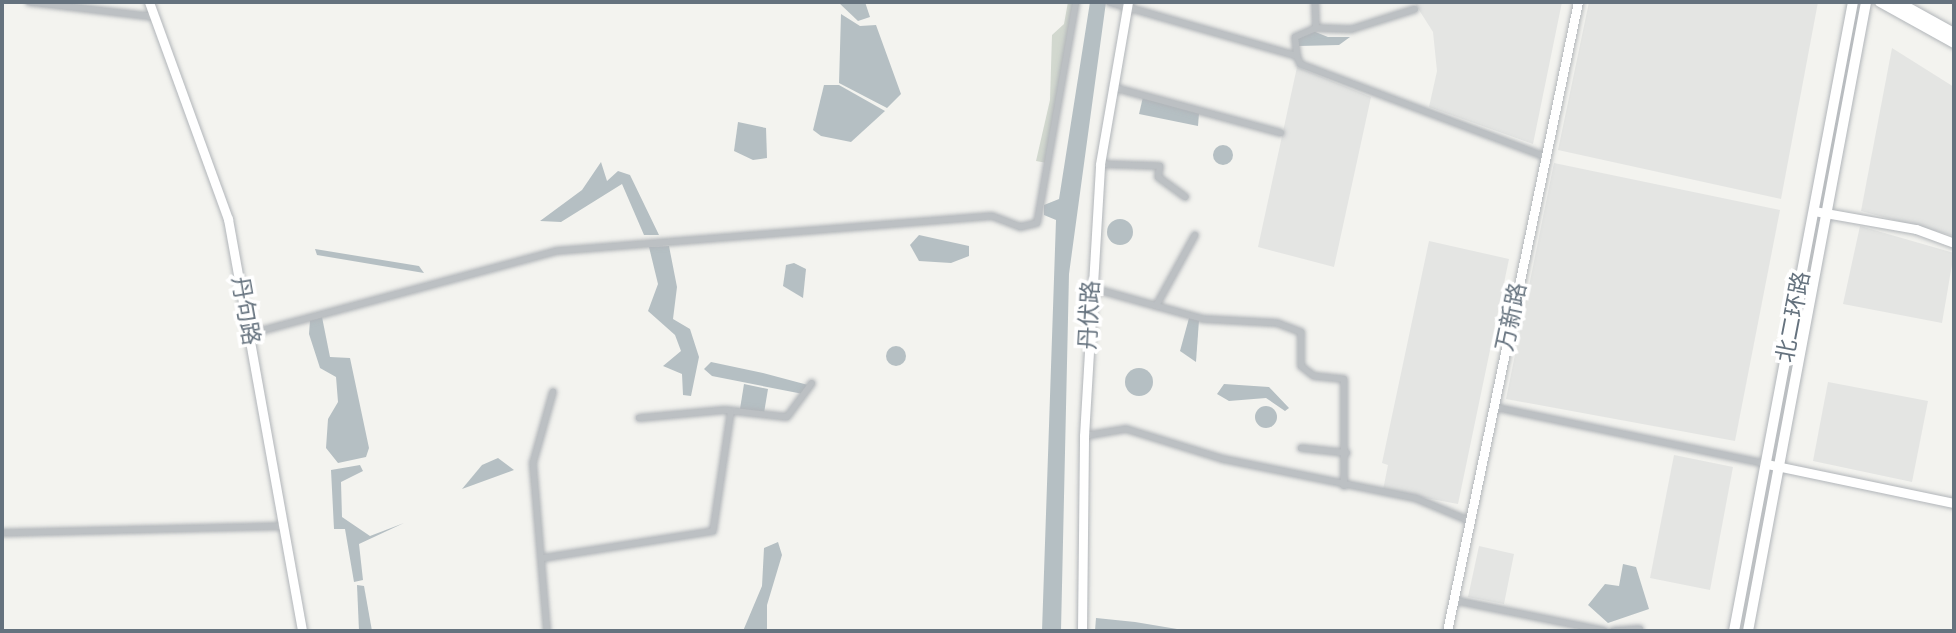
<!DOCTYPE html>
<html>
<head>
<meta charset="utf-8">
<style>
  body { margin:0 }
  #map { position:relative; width:1956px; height:633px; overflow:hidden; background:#f3f3ef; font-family:"Sofia Sans Condensed","Noto Sans SC",sans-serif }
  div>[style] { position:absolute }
  .built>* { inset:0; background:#e4e5e3 }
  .green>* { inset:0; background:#d2d8cf }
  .water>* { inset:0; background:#b5bfc3 }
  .round { border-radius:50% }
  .roads { filter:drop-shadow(0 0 2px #b1b5b9) drop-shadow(0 0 2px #b1b5b9) }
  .street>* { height:6px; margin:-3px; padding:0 3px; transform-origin:3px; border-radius:3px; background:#bcc0c3 }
  .secondary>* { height:9px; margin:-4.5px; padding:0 4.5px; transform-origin:4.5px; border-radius:4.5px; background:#fff }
  .primary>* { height:10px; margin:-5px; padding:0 5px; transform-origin:5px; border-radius:5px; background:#fff }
  .highway>* { height:10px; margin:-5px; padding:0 5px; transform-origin:5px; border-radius:5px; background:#fff }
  span { translate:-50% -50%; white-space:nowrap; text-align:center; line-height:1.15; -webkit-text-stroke:7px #fff; paint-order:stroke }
  .street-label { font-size:23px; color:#65727e }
  .frame { position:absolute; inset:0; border:4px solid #65727e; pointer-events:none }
</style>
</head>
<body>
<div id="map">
  <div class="built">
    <i style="clip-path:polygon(1414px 2px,1562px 2px,1533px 144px,1429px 107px,1437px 71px,1433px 32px)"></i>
    <i style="clip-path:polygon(1589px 2px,1818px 2px,1781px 199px,1558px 150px)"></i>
    <i style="clip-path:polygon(1892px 48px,1954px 87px,1954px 236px,1861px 211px)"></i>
    <i style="clip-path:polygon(1297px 67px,1371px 97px,1334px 267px,1258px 247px)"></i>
    <i style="clip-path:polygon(1554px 163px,1780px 210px,1735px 441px,1506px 399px)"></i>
    <i style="clip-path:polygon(1860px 226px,1954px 253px,1942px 323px,1843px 304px)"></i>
    <i style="clip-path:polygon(1429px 241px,1509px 259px,1458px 504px,1383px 490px,1388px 465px,1382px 463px)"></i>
    <i style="clip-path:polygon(1828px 382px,1928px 401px,1912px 482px,1813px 461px)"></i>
    <i style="clip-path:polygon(1674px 455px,1733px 467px,1710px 590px,1650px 578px)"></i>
    <i style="clip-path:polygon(1479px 546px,1514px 554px,1504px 604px,1468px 597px)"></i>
  </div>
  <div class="green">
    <i style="clip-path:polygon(1068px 2px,1077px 2px,1047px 163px,1036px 161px,1050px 100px,1052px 35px,1064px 24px)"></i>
  </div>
  <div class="water">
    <i style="clip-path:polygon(838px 2px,865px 2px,870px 17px,858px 21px)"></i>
    <i style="clip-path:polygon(1090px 2px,1106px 2px,1069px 274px,1061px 631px,1042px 631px,1056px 220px,1044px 215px,1044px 205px,1059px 199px)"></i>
    <i style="clip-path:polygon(841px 14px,860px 26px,876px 25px,901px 94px,887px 108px,839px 83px)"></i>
    <i style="clip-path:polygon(1313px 31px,1328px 37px,1350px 37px,1339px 45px,1299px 46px,1298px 39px)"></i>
    <i style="clip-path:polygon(824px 85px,839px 85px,885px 111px,851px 142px,821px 136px,813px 130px)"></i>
    <i style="clip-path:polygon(1143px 97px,1199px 113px,1198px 126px,1139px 114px)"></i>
    <i style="clip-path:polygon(738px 122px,766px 128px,767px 158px,753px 160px,734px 151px)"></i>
    <i class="round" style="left:1213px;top:145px;width:20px;height:20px"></i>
    <i style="clip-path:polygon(601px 162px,607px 181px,618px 171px,630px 175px,659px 235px,644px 235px,622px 184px,561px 222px,540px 221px,582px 190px)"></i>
    <i class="round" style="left:1107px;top:219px;width:26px;height:26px"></i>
    <i style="clip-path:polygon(919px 235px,969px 246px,969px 256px,951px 263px,919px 261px,910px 245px)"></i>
    <i style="clip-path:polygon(669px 246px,677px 287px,673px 319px,690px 329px,699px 357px,691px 396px,683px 395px,682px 374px,663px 366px,681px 351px,675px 335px,648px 311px,658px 284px,649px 247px)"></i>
    <i style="clip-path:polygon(315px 249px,419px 266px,424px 273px,317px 255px)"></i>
    <i style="clip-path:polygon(794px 263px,806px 269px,803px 298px,783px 286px,786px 265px)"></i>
    <i style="clip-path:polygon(322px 317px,330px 357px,350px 358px,369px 448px,366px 457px,338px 463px,326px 448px,328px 419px,338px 402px,336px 377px,320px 368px,309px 334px,310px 320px)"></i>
    <i style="clip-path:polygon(1189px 318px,1199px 320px,1196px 362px,1180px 351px)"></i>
    <i class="round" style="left:886px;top:346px;width:20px;height:20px"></i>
    <i style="clip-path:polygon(711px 362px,763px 373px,808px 385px,803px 394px,712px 376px,704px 369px)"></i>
    <i class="round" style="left:1125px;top:368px;width:28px;height:28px"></i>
    <i style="clip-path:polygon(744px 384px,768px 389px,764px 413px,740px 409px)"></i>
    <i style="clip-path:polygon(1224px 384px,1269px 387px,1289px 408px,1285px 411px,1266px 398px,1229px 401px,1217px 394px)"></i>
    <i class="round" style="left:1255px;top:406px;width:22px;height:22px"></i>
    <i style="clip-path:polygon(498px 458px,514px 470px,462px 489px,482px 465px)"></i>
    <i style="clip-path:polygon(360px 465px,363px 471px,341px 482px,342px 517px,370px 536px,404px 523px,359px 544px,363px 580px,354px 582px,345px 529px,334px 529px,331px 470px)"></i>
    <i style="clip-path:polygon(778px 542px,782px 555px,767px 605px,767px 631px,743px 631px,762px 586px,764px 548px)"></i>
    <i style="clip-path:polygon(1623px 564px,1636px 567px,1649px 609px,1608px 623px,1588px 605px,1605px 584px,1619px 586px)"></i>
    <i style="clip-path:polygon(357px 585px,364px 586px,372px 631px,359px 631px)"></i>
    <i style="clip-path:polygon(1096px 618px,1135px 622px,1189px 631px,1095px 631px)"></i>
  </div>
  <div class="roads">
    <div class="street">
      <i style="left:29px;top:2px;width:126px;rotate:6.8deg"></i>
      <i style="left:1109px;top:2px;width:196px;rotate:16deg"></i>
      <i style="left:1297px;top:56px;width:9px;rotate:69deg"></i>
      <i style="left:1300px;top:64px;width:263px;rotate:20.7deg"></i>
      <i style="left:1316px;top:28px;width:36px;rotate:2deg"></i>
      <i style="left:1352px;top:29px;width:66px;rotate:-17.6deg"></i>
      <i style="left:1297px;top:56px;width:19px;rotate:-96deg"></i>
      <i style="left:1295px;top:37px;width:23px;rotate:-23deg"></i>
      <i style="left:1316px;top:28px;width:26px;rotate:-92deg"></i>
      <i style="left:1112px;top:87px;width:175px;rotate:15.2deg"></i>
      <i style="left:1100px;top:164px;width:60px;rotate:1.9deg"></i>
      <i style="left:1160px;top:166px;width:11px;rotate:100deg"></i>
      <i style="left:1158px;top:177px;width:34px;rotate:36deg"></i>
      <i style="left:1092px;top:288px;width:115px;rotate:15.6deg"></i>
      <i style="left:1203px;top:319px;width:74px;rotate:3.1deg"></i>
      <i style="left:1277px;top:323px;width:26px;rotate:21deg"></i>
      <i style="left:1301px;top:332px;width:34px;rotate:90deg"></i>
      <i style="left:1301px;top:366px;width:16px;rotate:38deg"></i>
      <i style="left:1314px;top:376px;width:30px;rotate:6deg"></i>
      <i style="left:1344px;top:379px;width:107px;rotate:90deg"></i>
      <i style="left:1156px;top:306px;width:81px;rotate:-61.2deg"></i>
      <i style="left:249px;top:334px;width:318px;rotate:-15.1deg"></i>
      <i style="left:556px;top:251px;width:437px;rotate:-4.6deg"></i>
      <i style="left:992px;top:216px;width:30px;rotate:21deg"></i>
      <i style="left:1020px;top:227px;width:17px;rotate:-13deg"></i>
      <i style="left:1037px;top:223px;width:224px;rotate:-80deg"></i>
      <i style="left:1494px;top:407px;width:279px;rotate:11.8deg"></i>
      <i style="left:639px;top:418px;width:86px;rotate:-5.3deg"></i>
      <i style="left:725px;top:410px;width:62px;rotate:6.4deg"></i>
      <i style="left:787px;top:417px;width:42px;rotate:-53.7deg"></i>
      <i style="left:1084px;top:436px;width:43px;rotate:-9.5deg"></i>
      <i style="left:1126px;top:429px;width:102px;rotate:17.2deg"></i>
      <i style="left:1223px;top:459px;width:196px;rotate:11.5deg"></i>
      <i style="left:1415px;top:498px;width:60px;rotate:22.7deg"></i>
      <i style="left:1301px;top:448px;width:46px;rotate:6.2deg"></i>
      <i style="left:2px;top:533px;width:282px;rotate:-1.4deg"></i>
      <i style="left:543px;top:558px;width:172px;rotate:-9deg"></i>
      <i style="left:713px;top:531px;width:121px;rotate:-81.5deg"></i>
      <i style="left:1453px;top:600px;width:155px;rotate:11.5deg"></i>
      <i style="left:547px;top:631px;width:169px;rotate:-94.8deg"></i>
      <i style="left:533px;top:463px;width:74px;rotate:-74.3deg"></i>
      <i style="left:1613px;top:631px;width:27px;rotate:-4deg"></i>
    </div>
    <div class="secondary">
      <i style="left:149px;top:2px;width:231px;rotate:70deg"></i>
      <i style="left:228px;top:219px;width:419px;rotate:79.8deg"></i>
      <i style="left:1814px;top:211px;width:104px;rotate:10deg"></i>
      <i style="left:1916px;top:229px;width:40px;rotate:20.2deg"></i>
      <i style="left:1767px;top:464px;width:191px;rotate:11.8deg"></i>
      <i style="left:1082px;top:631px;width:195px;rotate:-89.4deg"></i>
      <i style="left:1084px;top:436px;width:272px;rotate:-86.6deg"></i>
      <i style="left:1100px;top:164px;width:164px;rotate:-80.2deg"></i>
      <i style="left:1447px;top:631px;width:642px;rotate:-78.24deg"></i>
    </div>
    <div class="primary">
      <i style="left:1734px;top:631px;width:640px;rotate:-79.29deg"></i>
      <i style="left:1748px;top:631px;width:640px;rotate:-79.37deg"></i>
    </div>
    <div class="highway">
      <i style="left:1880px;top:2px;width:85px;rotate:29deg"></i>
      <i style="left:1898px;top:2px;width:64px;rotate:29deg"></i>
    </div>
  </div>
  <div class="street-label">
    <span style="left:245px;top:311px;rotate:80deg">丹句路</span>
    <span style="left:1090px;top:315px;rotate:-87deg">丹伏路</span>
    <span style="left:1512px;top:317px;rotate:-78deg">万新路</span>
    <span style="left:1794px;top:317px;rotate:-79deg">北二环路</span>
  </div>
  <div class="frame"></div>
</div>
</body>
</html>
